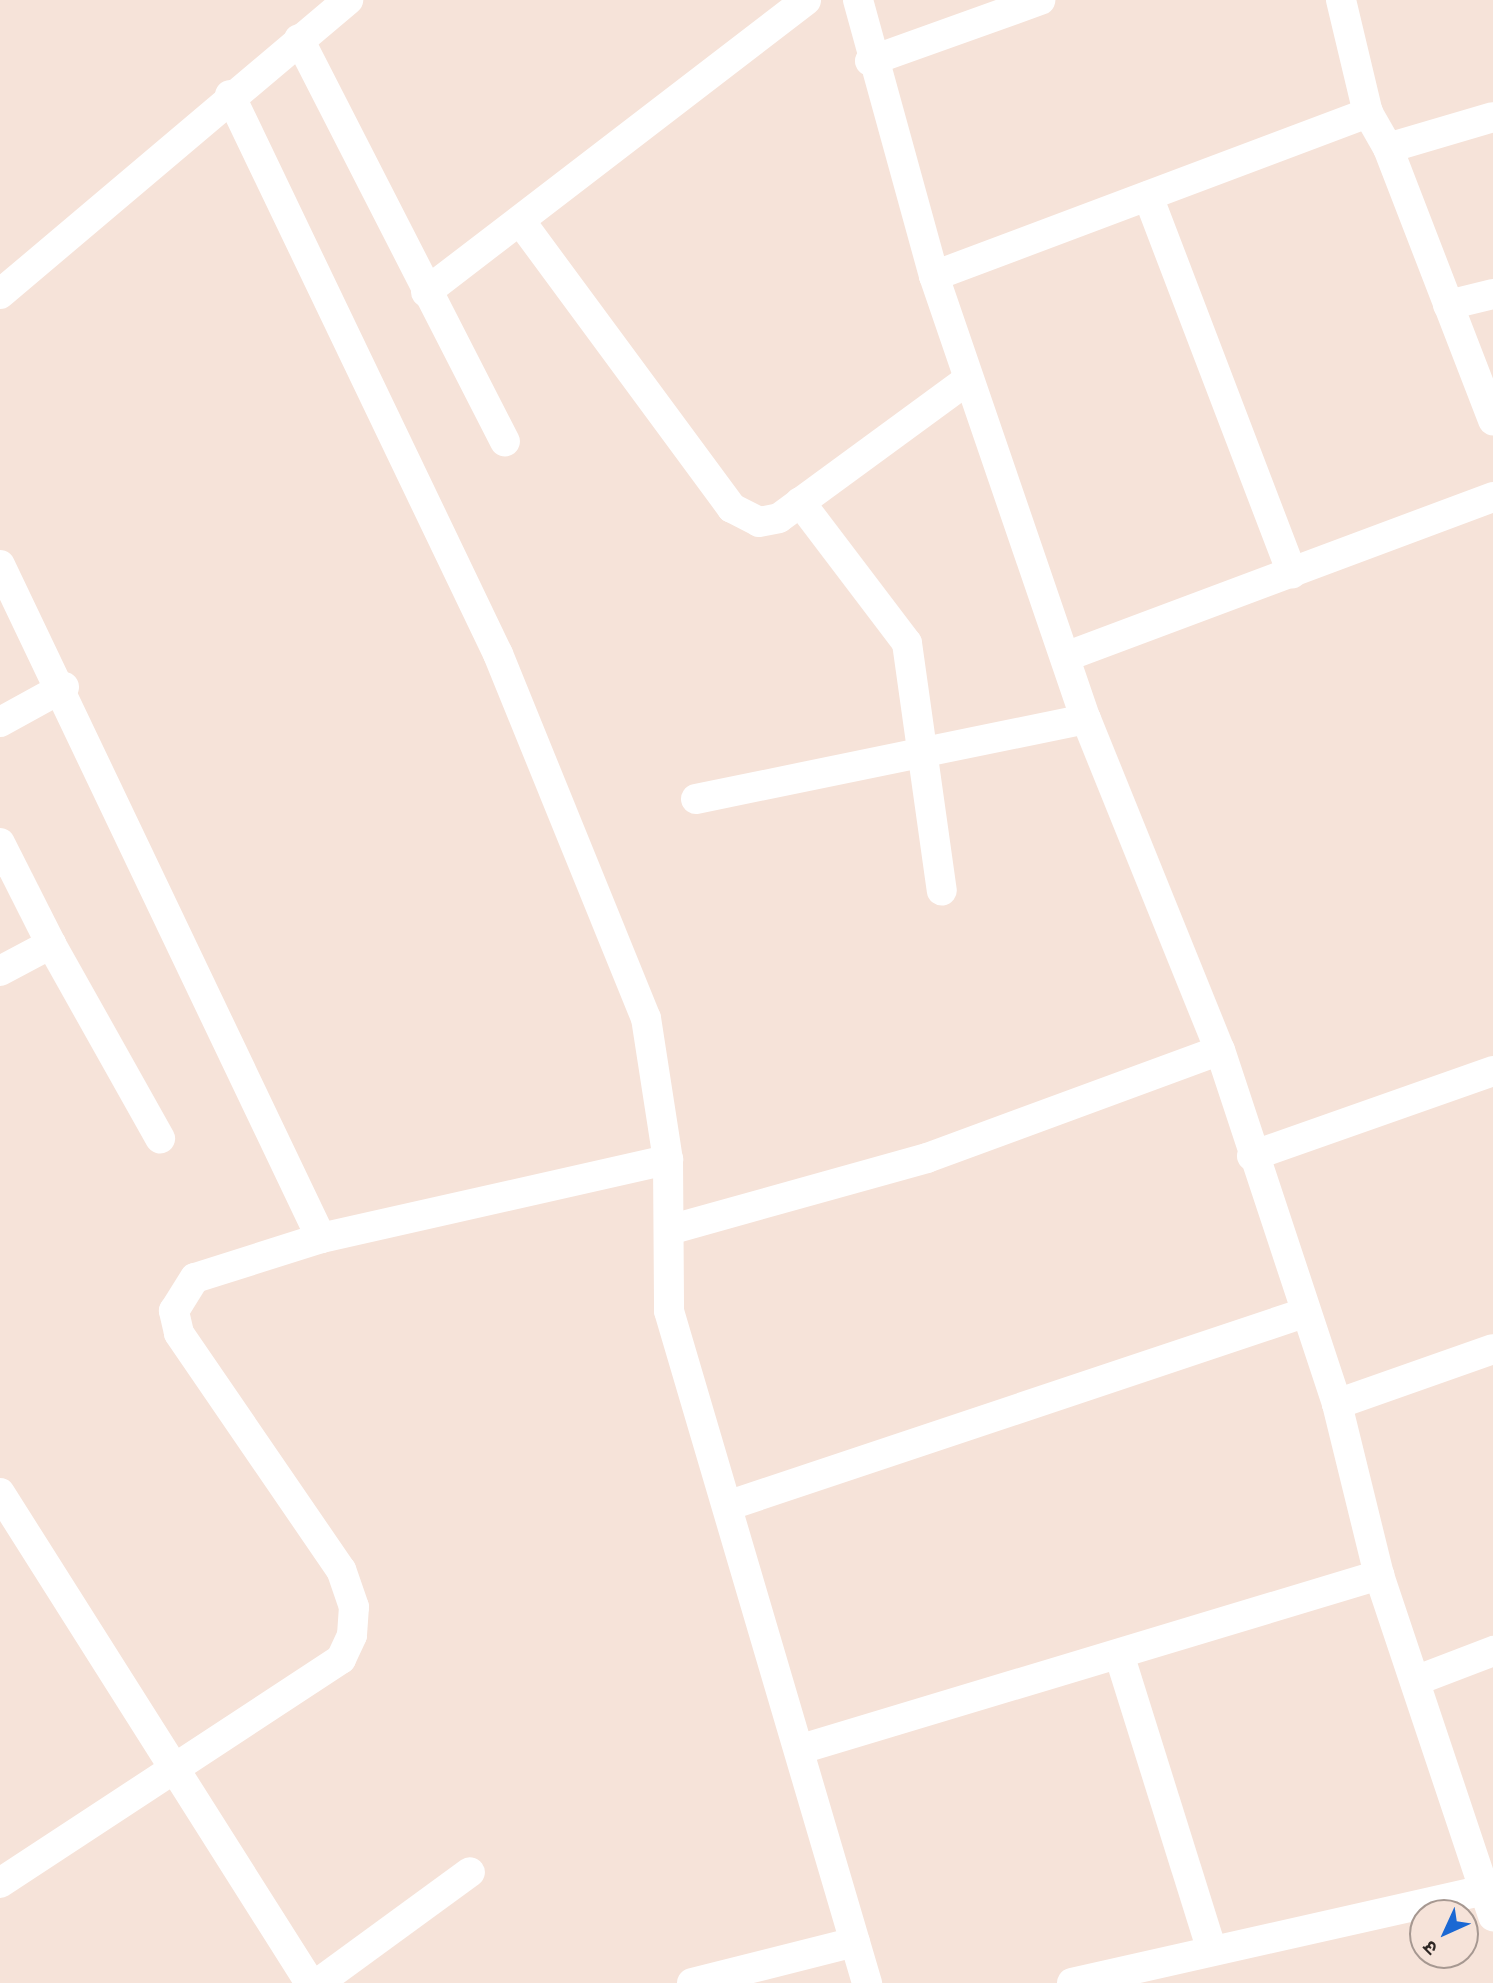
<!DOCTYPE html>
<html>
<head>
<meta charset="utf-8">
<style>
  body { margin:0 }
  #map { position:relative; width:1493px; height:1983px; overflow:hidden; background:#f6e3d9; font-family:Figtree,"Noto Sans Devanagari",sans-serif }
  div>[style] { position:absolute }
  .minor>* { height:30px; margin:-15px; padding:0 15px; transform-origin:15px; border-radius:15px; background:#fff }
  span { translate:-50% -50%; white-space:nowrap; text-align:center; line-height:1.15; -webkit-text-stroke:5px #f6e3d9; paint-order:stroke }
  .north { position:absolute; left:1409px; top:1899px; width:70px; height:70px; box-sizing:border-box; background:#f6e3d9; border:2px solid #a69891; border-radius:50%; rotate:225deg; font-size:19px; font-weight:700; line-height:28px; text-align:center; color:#2e2724 }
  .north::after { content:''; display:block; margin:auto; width:24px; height:32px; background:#1b68d3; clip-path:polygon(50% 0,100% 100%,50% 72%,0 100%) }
</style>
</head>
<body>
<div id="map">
  <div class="minor">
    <i style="left:858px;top:0;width:286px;rotate:74.6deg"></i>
    <i style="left:934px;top:276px;width:468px;rotate:71.1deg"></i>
    <i style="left:1086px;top:719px;width:357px;rotate:68deg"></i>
    <i style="left:1220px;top:1050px;width:373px;rotate:71.7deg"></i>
    <i style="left:1337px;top:1404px;width:176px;rotate:76.2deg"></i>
    <i style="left:1379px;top:1575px;width:360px;rotate:71.5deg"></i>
    <i style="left:1341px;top:0;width:116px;rotate:76.6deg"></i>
    <i style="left:1368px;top:113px;width:40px;rotate:60.3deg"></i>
    <i style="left:1388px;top:148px;width:292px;rotate:68.9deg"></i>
    <i style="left:299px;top:39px;width:452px;rotate:62.9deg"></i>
    <i style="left:870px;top:61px;width:181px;rotate:-19.7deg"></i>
    <i style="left:230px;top:95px;width:620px;rotate:64.39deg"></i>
    <i style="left:498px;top:654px;width:393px;rotate:67.9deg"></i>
    <i style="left:646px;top:1018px;width:144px;rotate:81.2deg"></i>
    <i style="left:668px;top:1160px;width:151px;rotate:89.6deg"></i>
    <i style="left:669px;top:1311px;width:701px;rotate:73.58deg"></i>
    <i style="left:1388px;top:148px;width:109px;rotate:-16.4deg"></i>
    <i style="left:1148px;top:196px;width:404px;rotate:69.1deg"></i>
    <i style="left:521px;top:222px;width:355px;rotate:53.6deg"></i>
    <i style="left:732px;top:508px;width:30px;rotate:27deg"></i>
    <i style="left:759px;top:522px;width:20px;rotate:-11deg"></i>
    <i style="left:779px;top:518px;width:235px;rotate:-36.2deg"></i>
    <i style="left:934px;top:276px;width:464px;rotate:-20.6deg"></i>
    <i style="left:426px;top:292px;width:479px;rotate:-37.5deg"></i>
    <i style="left:0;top:294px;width:456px;rotate:-40.2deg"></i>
    <i style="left:1448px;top:305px;width:46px;rotate:-13.7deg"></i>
    <i style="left:800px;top:502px;width:177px;rotate:52.8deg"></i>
    <i style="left:907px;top:643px;width:250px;rotate:82deg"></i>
    <i style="left:0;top:565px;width:746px;rotate:64.5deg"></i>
    <i style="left:1065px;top:657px;width:457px;rotate:-20.5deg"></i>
    <i style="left:0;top:722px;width:73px;rotate:-28.7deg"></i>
    <i style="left:696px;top:799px;width:398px;rotate:-11.6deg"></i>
    <i style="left:0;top:843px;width:113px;rotate:63.2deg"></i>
    <i style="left:0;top:971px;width:58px;rotate:-27.9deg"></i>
    <i style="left:51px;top:944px;width:223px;rotate:60.7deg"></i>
    <i style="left:1252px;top:1156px;width:256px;rotate:-19.4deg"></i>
    <i style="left:669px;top:1230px;width:268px;rotate:-15.6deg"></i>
    <i style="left:927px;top:1158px;width:312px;rotate:-20.2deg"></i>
    <i style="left:1337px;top:1404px;width:165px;rotate:-19.4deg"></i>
    <i style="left:0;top:1493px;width:580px;rotate:57.68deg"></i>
    <i style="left:730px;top:1505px;width:605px;rotate:-18.49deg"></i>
    <i style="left:1119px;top:1654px;width:311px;rotate:72.6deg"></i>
    <i style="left:1415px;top:1681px;width:84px;rotate:-21deg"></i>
    <i style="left:801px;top:1749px;width:604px;rotate:-16.75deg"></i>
    <i style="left:0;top:1883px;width:408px;rotate:-33.3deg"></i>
    <i style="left:341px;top:1659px;width:26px;rotate:-65deg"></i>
    <i style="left:352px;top:1635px;width:28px;rotate:-86deg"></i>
    <i style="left:354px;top:1607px;width:39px;rotate:-109deg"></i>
    <i style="left:341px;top:1570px;width:287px;rotate:-124.4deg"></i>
    <i style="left:179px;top:1333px;width:23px;rotate:-103deg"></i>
    <i style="left:174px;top:1311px;width:39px;rotate:-58deg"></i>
    <i style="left:195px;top:1278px;width:132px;rotate:-17.6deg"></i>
    <i style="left:321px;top:1238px;width:356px;rotate:-12.7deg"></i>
    <i style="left:318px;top:1983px;width:188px;rotate:-36.1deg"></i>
    <i style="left:692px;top:1983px;width:168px;rotate:-14.1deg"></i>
    <i style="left:1072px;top:1983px;width:423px;rotate:-12.7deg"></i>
  </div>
  <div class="north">उ</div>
</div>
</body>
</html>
